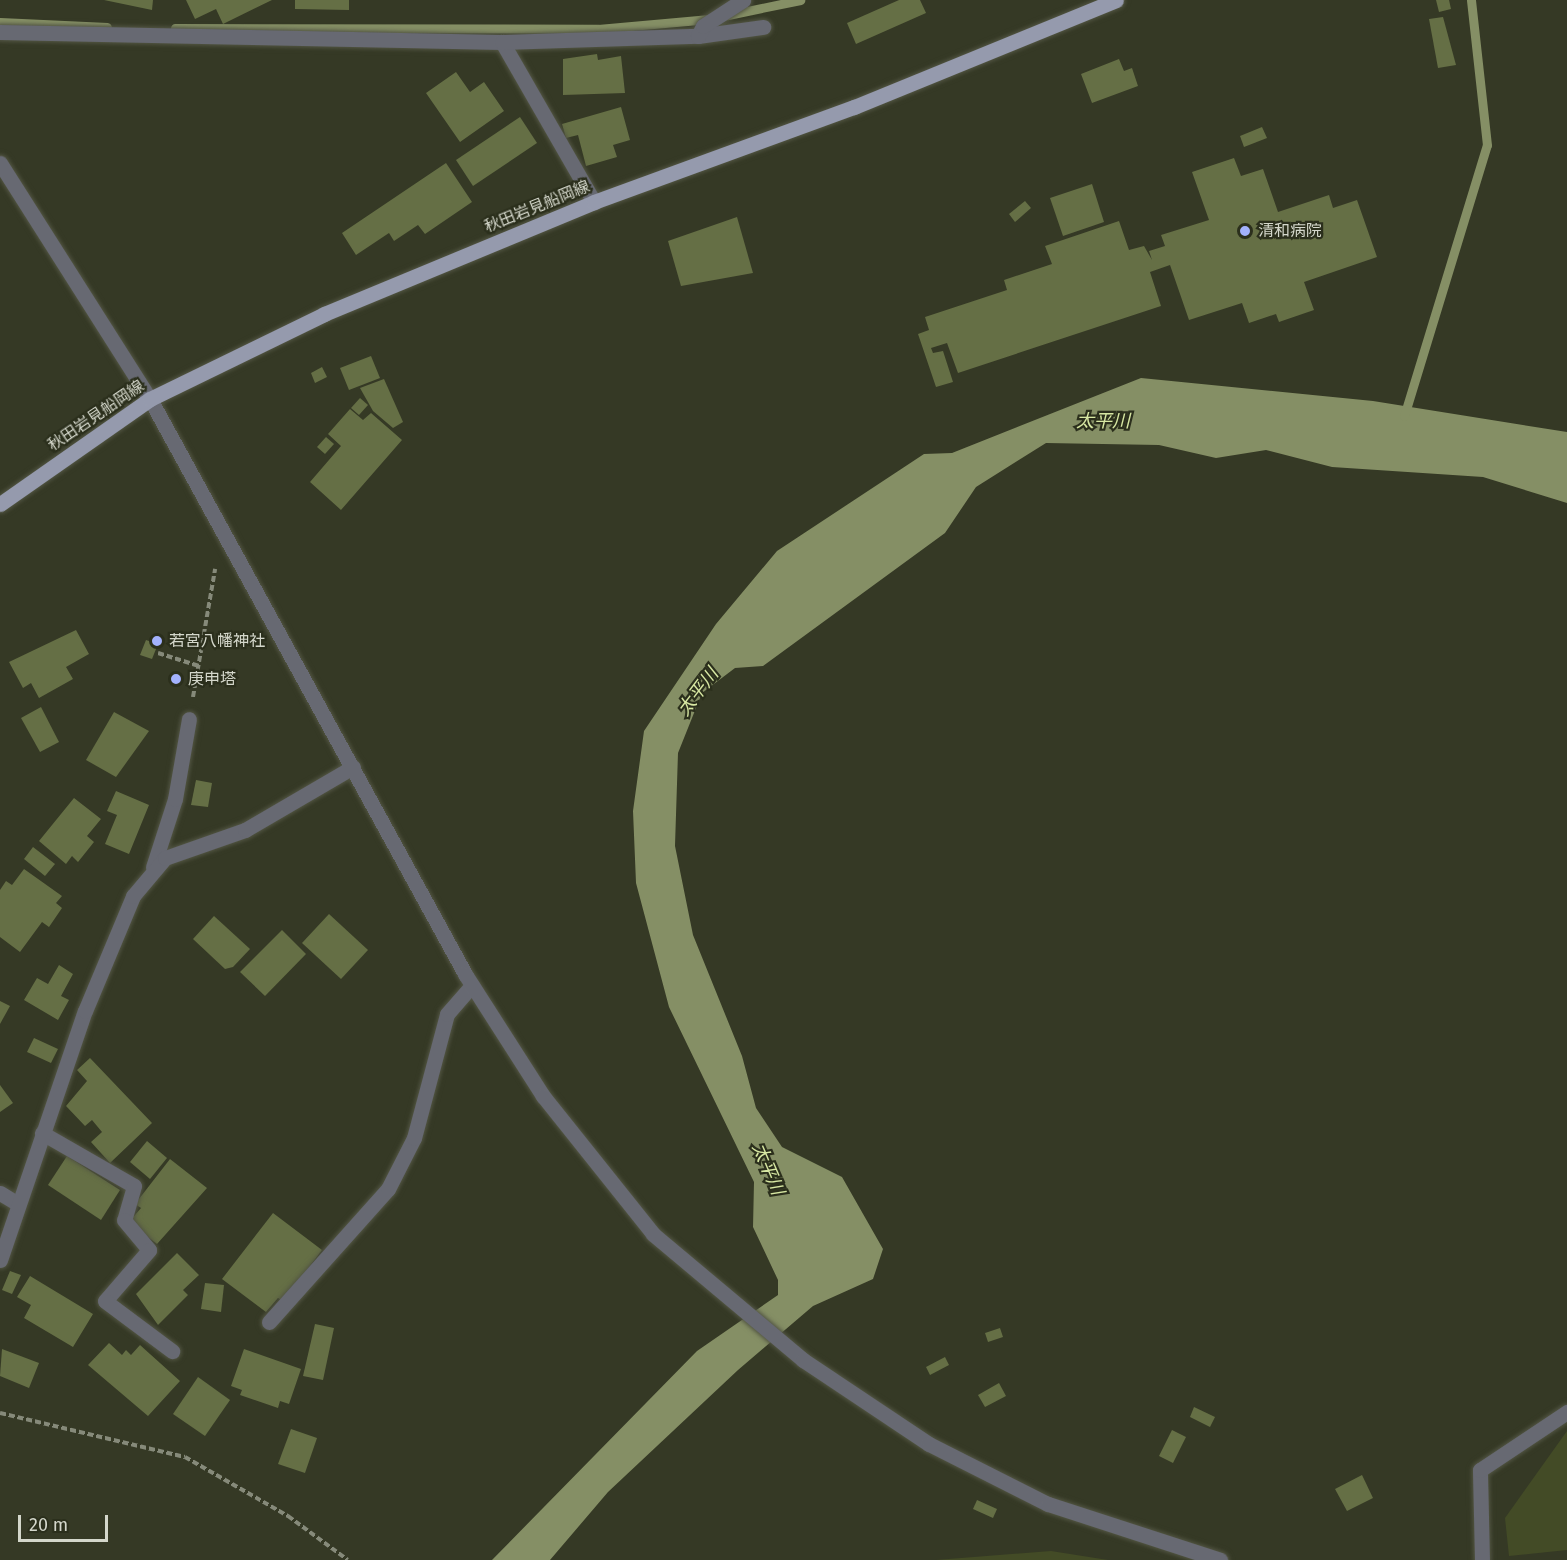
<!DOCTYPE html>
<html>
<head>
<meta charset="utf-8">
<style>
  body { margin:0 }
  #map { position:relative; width:1567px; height:1560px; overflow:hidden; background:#353925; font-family:"Fira Sans","Noto Sans JP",sans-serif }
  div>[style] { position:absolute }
  .green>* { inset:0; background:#434b26 }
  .water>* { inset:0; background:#858f65 }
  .stream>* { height:9px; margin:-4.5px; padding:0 4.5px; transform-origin:4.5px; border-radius:4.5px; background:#858f65 }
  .building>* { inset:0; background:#656f45 }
  .path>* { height:4px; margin-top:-2px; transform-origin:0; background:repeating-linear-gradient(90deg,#868a7a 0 6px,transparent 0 9px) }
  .roads { filter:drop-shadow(0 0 2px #525543) drop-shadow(0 0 2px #525543) }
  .minor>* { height:15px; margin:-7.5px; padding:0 7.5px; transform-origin:7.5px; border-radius:7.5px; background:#676972 }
  .tertiary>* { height:15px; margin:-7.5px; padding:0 7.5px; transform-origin:7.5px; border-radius:7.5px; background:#676972 }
  .primary>* { height:15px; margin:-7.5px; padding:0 7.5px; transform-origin:7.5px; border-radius:7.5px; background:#959aad }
  .dots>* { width:16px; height:16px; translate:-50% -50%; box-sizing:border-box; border:3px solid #2b2f1c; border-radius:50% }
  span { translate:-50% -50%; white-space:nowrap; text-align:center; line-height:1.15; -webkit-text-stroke:4.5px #2b2f1c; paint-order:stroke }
  .street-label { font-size:16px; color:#d4d7cb }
  .poi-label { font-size:16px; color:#d4d7cb }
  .left { translate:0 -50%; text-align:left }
  .water-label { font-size:18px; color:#d8e8a3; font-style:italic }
  .scale { position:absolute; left:18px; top:1515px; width:90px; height:27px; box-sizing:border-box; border:3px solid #d4d7cb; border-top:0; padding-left:8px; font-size:18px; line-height:21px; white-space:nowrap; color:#d4d7cb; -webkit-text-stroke:4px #2b2f1c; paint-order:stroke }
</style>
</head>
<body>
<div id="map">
  <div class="green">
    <i style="clip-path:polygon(1567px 1431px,1567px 1550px,1509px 1556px,1505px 1518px)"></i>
    <i style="clip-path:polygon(1051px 1551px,1108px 1560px,936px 1560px)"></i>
  </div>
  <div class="water">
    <i style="clip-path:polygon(1141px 378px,1373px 401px,1567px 432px,1567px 503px,1483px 477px,1332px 467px,1266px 450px,1216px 458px,1159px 445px,1046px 443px,976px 487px,945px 533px,763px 666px,735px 668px,702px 693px,678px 753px,675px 846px,693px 935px,742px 1056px,756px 1108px,782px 1147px,842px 1177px,883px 1249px,873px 1279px,813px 1306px,738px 1370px,608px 1492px,550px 1560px,492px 1560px,697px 1351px,778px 1295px,778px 1280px,753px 1227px,754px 1182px,669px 1007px,636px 883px,633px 811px,644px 731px,716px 624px,777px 551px,924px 454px,952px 453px)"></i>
  </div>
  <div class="stream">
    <i style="left:723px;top:16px;width:79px;rotate:-11.7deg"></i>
    <i style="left:0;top:22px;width:107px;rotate:2.7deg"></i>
    <i style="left:175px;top:28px;width:423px;rotate:0.1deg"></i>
    <i style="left:598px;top:29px;width:112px;rotate:-5.1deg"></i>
    <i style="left:1404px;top:416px;width:283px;rotate:-73deg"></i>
    <i style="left:1487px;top:145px;width:146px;rotate:-96.3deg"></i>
  </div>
  <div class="building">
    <i style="clip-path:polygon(104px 0,153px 0,152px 10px)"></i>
    <i style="clip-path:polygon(186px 0,272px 0,223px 24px,216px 9px,195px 19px)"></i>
    <i style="clip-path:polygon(295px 0,349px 0,349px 10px,295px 9px)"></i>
    <i style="clip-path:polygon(899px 0,920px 0,926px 13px,856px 44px,847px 23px)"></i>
    <i style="clip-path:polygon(1436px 0,1449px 0,1451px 9px,1439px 12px)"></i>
    <i style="clip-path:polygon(1443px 17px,1456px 65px,1438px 68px,1429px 19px)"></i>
    <i style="clip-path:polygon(597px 54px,598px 60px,621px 56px,625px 93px,563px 95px,563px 59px)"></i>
    <i style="clip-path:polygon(1119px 59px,1124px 71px,1132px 68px,1138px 86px,1092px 103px,1081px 74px)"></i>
    <i style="clip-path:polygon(456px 72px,470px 92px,484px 82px,504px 111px,460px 142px,426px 93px)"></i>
    <i style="clip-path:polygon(621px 107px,630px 140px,613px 145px,617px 157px,586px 166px,578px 135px,566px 138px,562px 124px)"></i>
    <i style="clip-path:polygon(520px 117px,537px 143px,473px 186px,456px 160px)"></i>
    <i style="clip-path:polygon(1262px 127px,1267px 138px,1244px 147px,1240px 136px)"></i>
    <i style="clip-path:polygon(1234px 158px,1241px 176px,1263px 169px,1278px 212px,1329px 195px,1333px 208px,1357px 200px,1377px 257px,1304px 282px,1314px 310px,1279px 322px,1276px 314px,1249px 323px,1242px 303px,1189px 320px,1170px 265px,1150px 272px,1161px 306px,958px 373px,947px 343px,931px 348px,933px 353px,943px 351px,953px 382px,936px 387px,918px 334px,929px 330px,925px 317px,1007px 290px,1004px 280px,1052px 264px,1045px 246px,1119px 221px,1129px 250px,1144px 246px,1152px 260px,1149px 251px,1165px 246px,1161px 235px,1209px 220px,1192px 172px)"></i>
    <i style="clip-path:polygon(446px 163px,472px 202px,425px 234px,418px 225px,394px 241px,389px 233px,356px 255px,342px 233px)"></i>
    <i style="clip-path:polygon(1092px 184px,1104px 222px,1063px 236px,1050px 198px)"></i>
    <i style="clip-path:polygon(1025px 201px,1031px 208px,1015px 222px,1009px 214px)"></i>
    <i style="clip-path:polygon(737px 217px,753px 273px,681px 286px,668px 241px)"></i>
    <i style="clip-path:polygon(371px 356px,380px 378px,349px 390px,340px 368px)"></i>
    <i style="clip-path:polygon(322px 367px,327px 377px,315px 383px,311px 373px)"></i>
    <i style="clip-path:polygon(384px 379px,403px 422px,393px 428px,373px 411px,360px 388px)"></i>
    <i style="clip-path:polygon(360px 398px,368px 405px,359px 415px,351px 408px)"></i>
    <i style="clip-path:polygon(350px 409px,363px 420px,371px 413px,402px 440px,341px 510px,310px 482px,341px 446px,328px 434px)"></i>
    <i style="clip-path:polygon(326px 437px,334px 444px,325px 454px,317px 447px)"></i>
    <i style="clip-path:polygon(76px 630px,89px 654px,66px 667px,73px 679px,39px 698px,31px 683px,23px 688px,9px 662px)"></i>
    <i style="clip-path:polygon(146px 640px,158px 644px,152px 659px,140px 655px)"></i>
    <i style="clip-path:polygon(41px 707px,59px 742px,40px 752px,21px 718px)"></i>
    <i style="clip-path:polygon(114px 712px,149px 731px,116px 777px,86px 760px)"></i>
    <i style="clip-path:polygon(196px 780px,212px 783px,208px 807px,191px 805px)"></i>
    <i style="clip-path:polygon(116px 791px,149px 805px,129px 854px,105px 844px,117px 815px,107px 811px)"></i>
    <i style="clip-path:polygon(74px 798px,101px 819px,87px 836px,94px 842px,78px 862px,72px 856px,66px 864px,39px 841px)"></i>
    <i style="clip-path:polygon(33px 847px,55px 864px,45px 876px,24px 859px)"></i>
    <i style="clip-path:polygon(24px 869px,62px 896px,56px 903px,62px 908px,49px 927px,42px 922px,20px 952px,0 937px,0 890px,6px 881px,12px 885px)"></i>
    <i style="clip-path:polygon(329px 914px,368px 950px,341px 979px,302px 943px)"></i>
    <i style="clip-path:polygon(214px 916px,250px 949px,233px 967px,225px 969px,193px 939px)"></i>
    <i style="clip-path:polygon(282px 930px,306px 954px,265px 996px,240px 972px)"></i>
    <i style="clip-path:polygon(59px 965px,73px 974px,61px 996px,69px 1000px,58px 1020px,24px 1000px,37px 978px,48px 984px)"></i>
    <i style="clip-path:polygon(0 1001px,10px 1006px,0 1024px)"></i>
    <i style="clip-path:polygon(34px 1038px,58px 1049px,51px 1063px,27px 1052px)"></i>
    <i style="clip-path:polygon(90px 1058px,152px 1123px,110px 1163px,91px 1142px,102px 1132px,92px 1120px,85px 1126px,66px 1106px,87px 1081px,77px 1070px)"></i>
    <i style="clip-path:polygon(0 1085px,13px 1103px,0 1112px)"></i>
    <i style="clip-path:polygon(147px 1141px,167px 1158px,150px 1179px,130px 1162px)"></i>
    <i style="clip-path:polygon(67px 1156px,120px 1190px,101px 1220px,48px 1185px)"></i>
    <i style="clip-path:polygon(170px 1159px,207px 1188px,157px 1244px,129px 1222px,141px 1208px,135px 1204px)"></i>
    <i style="clip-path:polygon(273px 1213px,322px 1250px,283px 1301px,278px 1298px,266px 1312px,222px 1279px)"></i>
    <i style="clip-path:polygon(177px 1253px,199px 1275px,183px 1290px,188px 1295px,158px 1325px,136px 1294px)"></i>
    <i style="clip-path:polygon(10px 1271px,21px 1275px,12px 1294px,2px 1290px)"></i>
    <i style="clip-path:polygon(30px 1276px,93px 1314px,73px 1347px,24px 1318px,31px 1305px,17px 1297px)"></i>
    <i style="clip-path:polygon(205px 1283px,224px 1285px,221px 1312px,201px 1309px)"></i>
    <i style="clip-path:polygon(315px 1324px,334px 1328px,323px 1380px,303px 1376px)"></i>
    <i style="clip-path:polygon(1000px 1328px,1003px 1337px,988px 1342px,985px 1333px)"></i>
    <i style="clip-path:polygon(109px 1343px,122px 1355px,126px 1350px,131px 1355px,140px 1345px,180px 1381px,148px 1416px,88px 1365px)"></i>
    <i style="clip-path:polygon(2px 1349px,39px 1363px,29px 1388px,0 1376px)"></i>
    <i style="clip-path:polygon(244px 1349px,301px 1369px,289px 1404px,280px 1401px,278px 1408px,240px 1395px,242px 1390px,231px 1386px)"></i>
    <i style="clip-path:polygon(945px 1357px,949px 1365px,930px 1375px,926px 1367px)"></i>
    <i style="clip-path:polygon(198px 1377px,230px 1400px,205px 1436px,173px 1414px)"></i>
    <i style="clip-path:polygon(999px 1383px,1006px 1396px,985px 1407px,978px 1395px)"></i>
    <i style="clip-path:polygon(1194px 1407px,1215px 1417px,1210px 1427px,1190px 1417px)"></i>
    <i style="clip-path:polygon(291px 1429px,317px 1438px,305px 1473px,278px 1464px)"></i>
    <i style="clip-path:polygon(1172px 1430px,1186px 1437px,1173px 1463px,1159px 1456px)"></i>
    <i style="clip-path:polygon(1362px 1475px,1373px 1498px,1347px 1511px,1335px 1489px)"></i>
    <i style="clip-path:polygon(977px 1500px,997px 1509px,993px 1518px,973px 1509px)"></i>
  </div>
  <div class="path">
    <i style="left:158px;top:653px;width:43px;rotate:17.6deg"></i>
    <i style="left:193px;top:697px;width:130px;rotate:-80.2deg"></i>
    <i style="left:0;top:1413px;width:190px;rotate:13.4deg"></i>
    <i style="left:185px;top:1457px;width:119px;rotate:29.8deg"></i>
    <i style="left:288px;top:1516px;width:74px;rotate:36.3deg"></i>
  </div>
  <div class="roads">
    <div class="minor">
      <i style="left:0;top:32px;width:502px;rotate:1.14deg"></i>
      <i style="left:502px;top:42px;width:185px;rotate:60.1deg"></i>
      <i style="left:698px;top:36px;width:66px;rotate:-7.9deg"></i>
      <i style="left:502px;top:42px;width:196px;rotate:-1.8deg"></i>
      <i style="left:698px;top:36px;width:11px;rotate:-63deg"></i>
      <i style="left:703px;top:26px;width:48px;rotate:-33deg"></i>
      <i style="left:153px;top:867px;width:71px;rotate:-72.1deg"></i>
      <i style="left:175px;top:799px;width:81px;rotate:-80.1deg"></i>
      <i style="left:42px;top:1133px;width:106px;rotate:29.9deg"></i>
      <i style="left:134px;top:1186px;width:35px;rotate:106deg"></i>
      <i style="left:124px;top:1220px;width:39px;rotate:50deg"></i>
      <i style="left:149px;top:1250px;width:67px;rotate:130.8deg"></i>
      <i style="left:105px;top:1301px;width:84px;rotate:36.7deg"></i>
      <i style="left:0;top:1193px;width:21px;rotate:31deg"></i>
      <i style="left:0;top:1260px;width:263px;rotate:-71.2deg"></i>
      <i style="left:85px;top:1011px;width:125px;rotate:-67.3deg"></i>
      <i style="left:133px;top:896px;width:50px;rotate:-49.9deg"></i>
      <i style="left:165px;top:858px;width:85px;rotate:-19.3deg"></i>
      <i style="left:245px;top:830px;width:125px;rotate:-30.3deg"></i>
      <i style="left:269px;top:1322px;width:178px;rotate:-48.2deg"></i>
      <i style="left:388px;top:1189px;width:57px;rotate:-63deg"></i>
      <i style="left:414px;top:1138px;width:128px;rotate:-75.1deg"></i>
      <i style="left:447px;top:1014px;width:38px;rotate:-49deg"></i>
      <i style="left:1482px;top:1560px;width:90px;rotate:-91.3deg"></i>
      <i style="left:1480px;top:1470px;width:105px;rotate:-33.7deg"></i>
    </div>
    <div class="tertiary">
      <i style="left:0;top:163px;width:280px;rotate:57.6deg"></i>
      <i style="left:150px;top:399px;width:656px;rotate:61.28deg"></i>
      <i style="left:465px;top:974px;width:145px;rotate:57.4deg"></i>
      <i style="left:543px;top:1096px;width:176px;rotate:51.4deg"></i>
      <i style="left:653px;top:1234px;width:196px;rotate:40deg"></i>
      <i style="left:803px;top:1360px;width:151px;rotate:33.7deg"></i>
      <i style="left:929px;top:1444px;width:133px;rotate:26.8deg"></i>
      <i style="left:1048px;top:1504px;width:181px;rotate:18deg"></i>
    </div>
    <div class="primary">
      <i style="left:0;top:504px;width:183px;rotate:-35deg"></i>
      <i style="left:150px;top:399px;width:194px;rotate:-26deg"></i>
      <i style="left:324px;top:314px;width:292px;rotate:-22.5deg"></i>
      <i style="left:594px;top:202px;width:277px;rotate:-20.1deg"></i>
      <i style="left:854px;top:107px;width:283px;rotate:-22.2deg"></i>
    </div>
  </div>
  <div class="dots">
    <i style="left:1245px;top:231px;background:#a3b2fd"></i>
    <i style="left:157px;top:641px;background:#a3b2fd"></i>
    <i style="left:176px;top:679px;background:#a3b2fd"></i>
  </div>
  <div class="street-label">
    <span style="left:537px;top:207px;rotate:-22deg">秋田岩見船岡線</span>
    <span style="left:96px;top:416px;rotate:-34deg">秋田岩見船岡線</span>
  </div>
  <div class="poi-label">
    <span class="left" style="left:1258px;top:231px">清和病院</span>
    <span class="left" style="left:169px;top:641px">若宮八幡神社</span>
    <span class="left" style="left:188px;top:679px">庚申塔</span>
  </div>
  <div class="water-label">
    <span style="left:1103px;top:421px">太平川</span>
    <span style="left:698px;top:692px;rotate:-53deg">太平川</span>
    <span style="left:768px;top:1169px;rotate:67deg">太平川</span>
  </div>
  <div class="scale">20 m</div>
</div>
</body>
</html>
